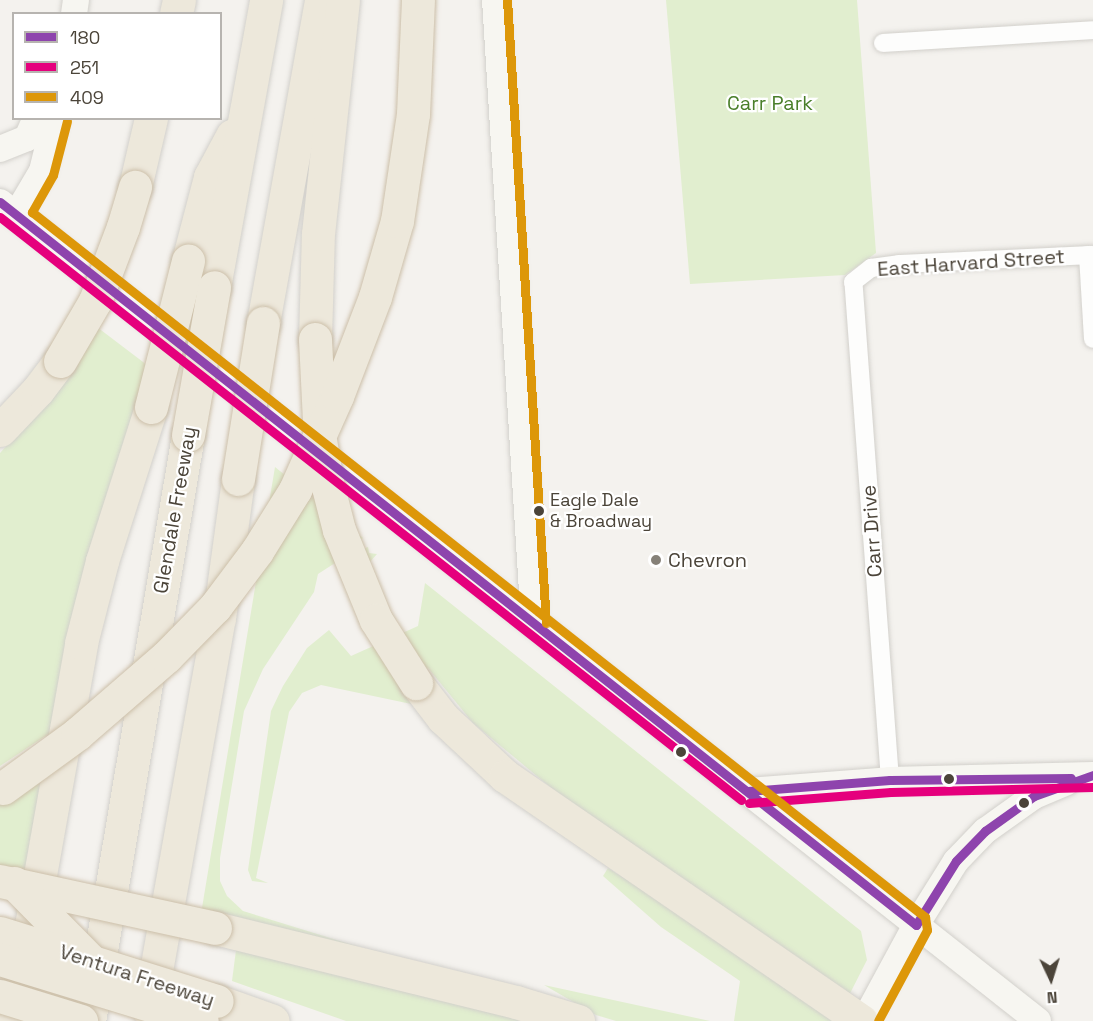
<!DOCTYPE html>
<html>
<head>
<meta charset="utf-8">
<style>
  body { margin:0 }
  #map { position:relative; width:1093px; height:1021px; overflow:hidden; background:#f4f2ee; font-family:"Space Grotesk",sans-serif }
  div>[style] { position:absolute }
  .green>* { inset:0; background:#e1eecf }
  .roads { filter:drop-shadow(0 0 2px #d2d0cb) drop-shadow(0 0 2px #d2d0cb) }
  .street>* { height:18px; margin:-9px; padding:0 9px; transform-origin:9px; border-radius:9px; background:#fdfdfc }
  .secondary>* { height:26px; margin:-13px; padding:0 13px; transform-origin:13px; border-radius:13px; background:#f7f6f1 }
  .highway>* { height:33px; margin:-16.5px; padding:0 16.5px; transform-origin:16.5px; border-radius:16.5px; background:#ede8db }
  .bridges { filter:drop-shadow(0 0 2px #ccbfa9) drop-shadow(0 0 2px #ccbfa9) }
  .highway-bridge>* { height:33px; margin:-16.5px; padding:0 16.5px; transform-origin:16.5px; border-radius:16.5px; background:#ede8db }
  .bus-1>* { height:9px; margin:-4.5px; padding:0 4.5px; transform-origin:4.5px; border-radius:4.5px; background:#8e44ad }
  .bus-2>* { height:9px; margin:-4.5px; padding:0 4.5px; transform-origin:4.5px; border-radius:4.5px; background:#e5007d }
  .bus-3>* { height:9px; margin:-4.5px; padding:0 4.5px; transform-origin:4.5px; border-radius:4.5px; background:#dd9709 }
  .dots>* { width:16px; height:16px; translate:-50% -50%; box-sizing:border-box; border:3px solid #fff; border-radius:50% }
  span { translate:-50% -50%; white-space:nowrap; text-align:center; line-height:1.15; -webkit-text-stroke:4.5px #fff; paint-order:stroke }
  .bus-label { font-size:18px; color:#4b4439 }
  .left { translate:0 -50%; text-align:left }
  .park-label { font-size:20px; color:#4a7f2a }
  .street-label { font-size:20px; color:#4b4439 }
  .poi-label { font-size:20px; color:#4b4439 }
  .legend { position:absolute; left:12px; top:12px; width:210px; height:108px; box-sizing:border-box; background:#fff; border:2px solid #b7b4b0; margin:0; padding:8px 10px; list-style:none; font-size:18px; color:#4b4439 }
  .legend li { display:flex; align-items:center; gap:12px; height:30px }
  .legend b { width:30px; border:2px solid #b7b4b0 }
  .north { position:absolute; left:1021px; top:949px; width:60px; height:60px; -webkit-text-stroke:4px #fff; paint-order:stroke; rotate:176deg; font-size:16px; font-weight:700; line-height:24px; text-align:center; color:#4b4439 }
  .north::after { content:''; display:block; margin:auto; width:21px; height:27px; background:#4b4439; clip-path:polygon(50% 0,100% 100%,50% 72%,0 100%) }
</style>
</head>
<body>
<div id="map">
  <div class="green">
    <i style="clip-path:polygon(666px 0,857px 0,876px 253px,845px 275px,690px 284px)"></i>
    <i style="clip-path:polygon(93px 324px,147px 365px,59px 727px,0 766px,0 453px,42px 407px)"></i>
    <i style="clip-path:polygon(275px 467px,363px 538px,360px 540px,363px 549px,368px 547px,369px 553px,377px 554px,368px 564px,360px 561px,335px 563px,318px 574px,314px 592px,263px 669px,244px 711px,220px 858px,220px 881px,227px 896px,243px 911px,369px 950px,201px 914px)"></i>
    <i style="clip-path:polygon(425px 583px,861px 931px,867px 960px,836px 1021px,734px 1021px,740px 981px,661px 927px,603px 876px,608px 868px,772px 971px,473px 723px,428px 668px,403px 682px,416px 705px,321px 685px,302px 693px,289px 712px,256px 878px,268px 883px,252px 881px,248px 870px,271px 711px,283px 686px,307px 648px,329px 630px,351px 656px,418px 626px)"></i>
    <i style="clip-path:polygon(52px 766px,32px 877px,0 870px,0 798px)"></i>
    <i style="clip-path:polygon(236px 950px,531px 1021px,346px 1021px,232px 981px)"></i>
    <i style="clip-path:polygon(544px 985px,710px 1021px,616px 1021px,596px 1015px)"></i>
  </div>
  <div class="roads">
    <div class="street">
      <i style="left:883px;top:43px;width:210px;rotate:-3.5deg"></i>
      <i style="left:1088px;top:255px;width:84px;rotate:86.6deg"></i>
      <i style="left:890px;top:780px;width:499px;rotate:-94.2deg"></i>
      <i style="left:853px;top:282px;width:23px;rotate:-38deg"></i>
      <i style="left:871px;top:268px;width:28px;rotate:-8deg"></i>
      <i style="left:899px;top:264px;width:194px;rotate:-2.7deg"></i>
    </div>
    <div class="secondary">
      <i style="left:495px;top:0;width:625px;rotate:86.42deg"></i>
      <i style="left:74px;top:14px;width:14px;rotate:-82deg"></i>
      <i style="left:0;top:149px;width:29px;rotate:-22deg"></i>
      <i style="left:27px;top:138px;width:22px;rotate:-66deg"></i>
      <i style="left:0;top:202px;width:1322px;rotate:38.27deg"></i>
      <i style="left:16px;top:215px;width:51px;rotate:-59.4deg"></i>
      <i style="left:42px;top:171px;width:55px;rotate:-76.2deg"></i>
      <i style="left:748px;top:791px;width:142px;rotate:-4.4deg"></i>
      <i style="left:890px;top:780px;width:203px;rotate:-1.4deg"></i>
      <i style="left:864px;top:1021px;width:109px;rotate:-61.6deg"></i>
      <i style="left:916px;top:925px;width:75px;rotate:-58deg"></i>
      <i style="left:956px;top:861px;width:42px;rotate:-46deg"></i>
      <i style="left:985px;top:831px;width:60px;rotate:-35.5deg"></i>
      <i style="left:1034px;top:796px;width:36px;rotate:-23deg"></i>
    </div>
    <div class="highway">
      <i style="left:176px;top:14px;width:14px;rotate:-78deg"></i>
      <i style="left:135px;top:187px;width:71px;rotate:-76.9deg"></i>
      <i style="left:188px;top:261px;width:87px;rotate:-75.3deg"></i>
      <i style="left:210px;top:177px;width:47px;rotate:-61.8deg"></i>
      <i style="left:214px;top:287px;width:292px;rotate:-79.7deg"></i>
      <i style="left:263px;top:323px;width:328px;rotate:-79.8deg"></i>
      <i style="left:315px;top:339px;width:105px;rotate:-88.4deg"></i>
      <i style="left:318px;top:234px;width:235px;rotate:-83.9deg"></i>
      <i style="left:0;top:430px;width:55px;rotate:-46.5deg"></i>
      <i style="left:38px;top:390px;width:36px;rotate:-53deg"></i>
      <i style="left:416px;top:683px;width:44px;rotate:52.4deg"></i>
      <i style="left:443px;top:718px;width:85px;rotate:43.1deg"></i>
      <i style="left:505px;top:776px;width:432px;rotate:34.5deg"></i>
      <i style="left:215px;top:928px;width:310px;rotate:13.8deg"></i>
      <i style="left:516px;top:1002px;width:65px;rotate:17deg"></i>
      <i style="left:217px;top:1001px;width:59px;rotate:19.7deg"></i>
      <i style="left:149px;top:1010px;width:398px;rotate:-79.9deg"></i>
      <i style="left:219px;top:618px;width:140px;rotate:-82.2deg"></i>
      <i style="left:14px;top:1021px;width:384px;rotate:-79.9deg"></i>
      <i style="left:81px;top:643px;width:85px;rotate:-75.6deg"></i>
      <i style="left:102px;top:561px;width:162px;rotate:-72.3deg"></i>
      <i style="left:89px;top:1021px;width:594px;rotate:-80.41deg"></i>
    </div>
  </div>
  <div class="bridges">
    <div class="highway-bridge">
      <i style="left:315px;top:339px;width:101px;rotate:87.2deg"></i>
      <i style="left:320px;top:440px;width:48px;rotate:80.3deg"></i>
      <i style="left:328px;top:487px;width:44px;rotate:75.7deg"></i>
      <i style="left:339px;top:530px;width:97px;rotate:67.7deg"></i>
      <i style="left:376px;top:620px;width:75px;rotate:57.6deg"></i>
      <i style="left:60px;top:361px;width:69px;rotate:-59.7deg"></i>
      <i style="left:95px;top:301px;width:79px;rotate:-69.3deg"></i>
      <i style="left:123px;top:227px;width:42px;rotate:-73.3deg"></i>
      <i style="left:151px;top:407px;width:151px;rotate:-75.8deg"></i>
      <i style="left:188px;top:435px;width:150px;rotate:-80deg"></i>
      <i style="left:238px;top:479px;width:158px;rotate:-80.9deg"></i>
      <i style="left:3px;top:788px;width:92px;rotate:-36.1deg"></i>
      <i style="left:77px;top:734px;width:118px;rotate:-40.9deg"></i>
      <i style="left:166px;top:657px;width:70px;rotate:-45.6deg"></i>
      <i style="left:215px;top:607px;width:70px;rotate:-53.1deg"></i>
      <i style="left:257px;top:551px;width:72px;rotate:-58.1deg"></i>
      <i style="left:295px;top:490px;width:103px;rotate:-65.9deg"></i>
      <i style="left:337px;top:396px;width:106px;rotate:-69deg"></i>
      <i style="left:375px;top:297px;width:79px;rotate:-73.9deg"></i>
      <i style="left:397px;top:221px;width:108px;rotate:-81.5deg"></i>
      <i style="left:413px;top:114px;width:114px;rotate:-87.5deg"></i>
      <i style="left:0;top:881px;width:220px;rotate:12.3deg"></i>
      <i style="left:14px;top:883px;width:108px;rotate:45.4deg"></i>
      <i style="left:0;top:933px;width:227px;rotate:17.4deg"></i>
      <i style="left:0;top:959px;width:211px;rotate:17.1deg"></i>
      <i style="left:0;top:996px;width:85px;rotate:17.2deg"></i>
    </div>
  </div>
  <div class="bus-1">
    <i style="left:0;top:202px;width:1167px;rotate:38.28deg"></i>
    <i style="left:916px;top:925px;width:75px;rotate:-58deg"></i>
    <i style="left:956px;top:861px;width:42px;rotate:-46deg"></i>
    <i style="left:985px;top:831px;width:60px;rotate:-35.5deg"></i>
    <i style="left:1034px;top:796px;width:63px;rotate:-19.6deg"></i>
    <i style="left:748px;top:791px;width:142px;rotate:-4.4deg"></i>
    <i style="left:890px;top:780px;width:181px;rotate:-0.6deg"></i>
  </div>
  <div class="bus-2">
    <i style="left:0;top:217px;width:943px;rotate:38.19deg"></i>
    <i style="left:749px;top:803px;width:142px;rotate:-4.4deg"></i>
    <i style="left:891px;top:792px;width:202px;rotate:-1.4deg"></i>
  </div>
  <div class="bus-3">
    <i style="left:507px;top:0;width:624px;rotate:86.42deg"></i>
    <i style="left:67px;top:121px;width:56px;rotate:104.5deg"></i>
    <i style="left:53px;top:175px;width:43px;rotate:119.6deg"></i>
    <i style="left:32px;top:212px;width:1138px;rotate:38.29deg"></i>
    <i style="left:925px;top:917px;width:13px;rotate:81deg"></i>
    <i style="left:927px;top:930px;width:103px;rotate:118.3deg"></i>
  </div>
  <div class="dots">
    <i style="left:539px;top:511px;background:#4b4439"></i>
    <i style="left:656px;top:560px;background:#868178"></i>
    <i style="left:681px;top:752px;background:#4b4439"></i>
    <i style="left:949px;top:779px;background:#4b4439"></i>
    <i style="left:1024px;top:803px;background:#4b4439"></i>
  </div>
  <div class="bus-label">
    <span class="left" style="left:550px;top:511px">Eagle Dale<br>&amp; Broadway</span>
  </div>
  <div class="park-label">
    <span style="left:770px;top:103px">Carr Park</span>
  </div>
  <div class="street-label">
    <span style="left:971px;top:263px;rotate:-4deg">East Harvard Street</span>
    <span style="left:175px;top:510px;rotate:-80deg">Glendale Freeway</span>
    <span style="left:872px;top:531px;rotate:-94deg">Carr Drive</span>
    <span style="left:137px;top:976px;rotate:18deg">Ventura Freeway</span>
  </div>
  <div class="poi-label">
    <span class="left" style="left:668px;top:560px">Chevron</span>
  </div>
  <ul class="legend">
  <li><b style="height:8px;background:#8e44ad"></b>180</li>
  <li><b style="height:8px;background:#e5007d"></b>251</li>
  <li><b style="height:8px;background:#dd9709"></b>409</li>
  </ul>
  <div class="north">N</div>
</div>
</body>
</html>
